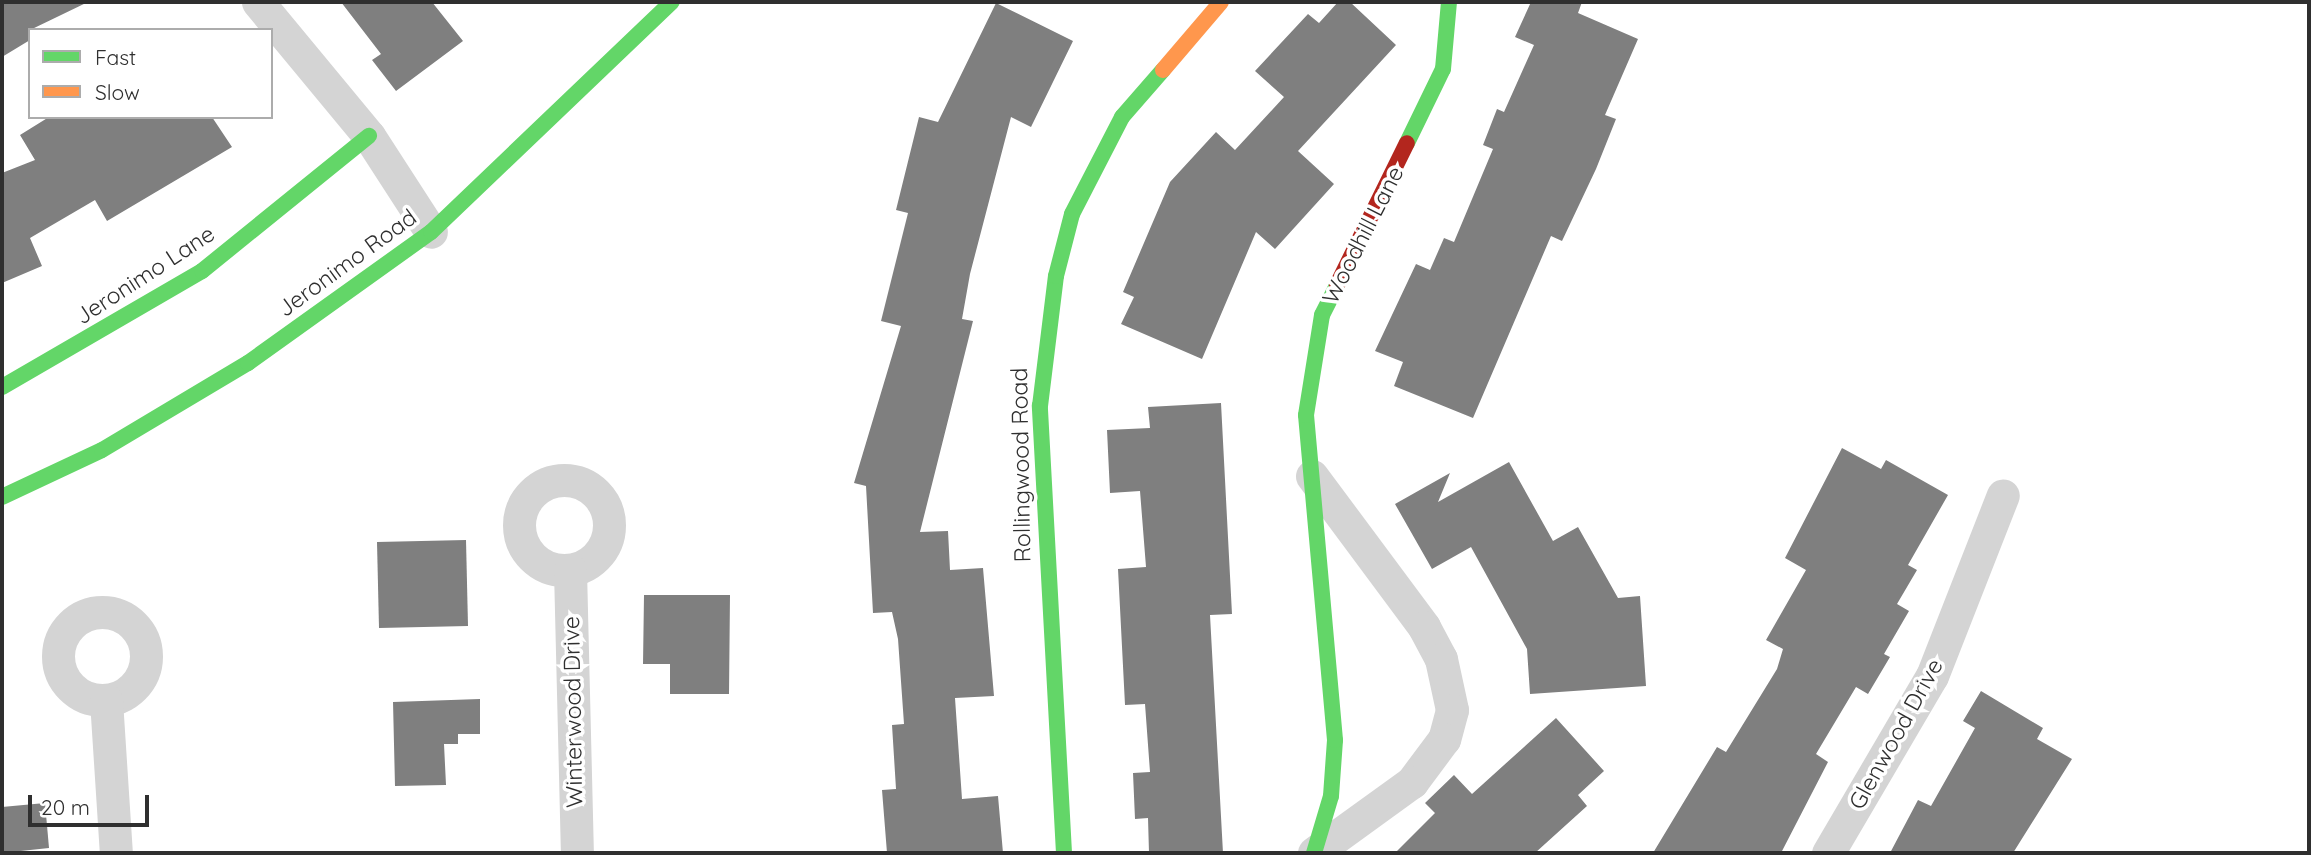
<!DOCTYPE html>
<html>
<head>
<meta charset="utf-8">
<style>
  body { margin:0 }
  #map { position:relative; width:2311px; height:855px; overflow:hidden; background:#fff; font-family:Quicksand,sans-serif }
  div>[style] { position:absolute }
  .building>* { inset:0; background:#7f7f7f }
  .street>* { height:33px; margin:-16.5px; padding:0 16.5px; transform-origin:16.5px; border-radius:16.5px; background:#d4d4d4 }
  .street>.ring { margin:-16.5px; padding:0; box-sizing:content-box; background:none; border:33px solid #d4d4d4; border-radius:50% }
  .fast>* { height:16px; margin:-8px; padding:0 8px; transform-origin:8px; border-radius:8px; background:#63d668 }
  .slow>* { height:16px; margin:-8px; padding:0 8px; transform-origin:8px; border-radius:8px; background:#ff974d }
  .jam>* { height:16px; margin:-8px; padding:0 8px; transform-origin:8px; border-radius:8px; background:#b3261e }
  span { translate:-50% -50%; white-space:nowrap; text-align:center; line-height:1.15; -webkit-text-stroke:7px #fff; paint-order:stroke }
  .street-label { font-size:23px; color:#2f2f2f }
  .frame { position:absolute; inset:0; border:4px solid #2f2f2f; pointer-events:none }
  .legend { position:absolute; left:28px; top:28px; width:245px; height:91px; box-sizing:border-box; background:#fff; border:2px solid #acacac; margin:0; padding:9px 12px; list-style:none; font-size:21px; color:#2f2f2f }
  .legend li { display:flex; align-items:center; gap:14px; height:35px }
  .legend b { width:35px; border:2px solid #acacac }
  .scale { position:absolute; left:28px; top:795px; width:121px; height:32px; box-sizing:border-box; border:4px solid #2f2f2f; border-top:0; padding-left:9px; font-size:21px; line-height:24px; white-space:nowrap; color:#2f2f2f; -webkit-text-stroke:5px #fff; paint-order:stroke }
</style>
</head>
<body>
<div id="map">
  <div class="building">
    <i style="clip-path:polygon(2px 2px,88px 2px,30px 30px,30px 40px,2px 57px)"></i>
    <i style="clip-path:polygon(341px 2px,432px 2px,463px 41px,396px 91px,372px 60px,381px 54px)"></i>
    <i style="clip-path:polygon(1338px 2px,1350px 2px,1396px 45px,1298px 151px,1334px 184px,1275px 249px,1256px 232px,1202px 359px,1121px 324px,1134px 297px,1123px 292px,1170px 182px,1216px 132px,1235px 150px,1284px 97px,1255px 71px,1308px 14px,1319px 23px)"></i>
    <i style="clip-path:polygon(1531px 2px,1582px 2px,1578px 13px,1638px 39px,1605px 115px,1616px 119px,1596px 169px,1562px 241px,1551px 236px,1473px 418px,1394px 386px,1403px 362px,1375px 351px,1416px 264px,1430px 270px,1444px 238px,1454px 242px,1493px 149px,1483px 145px,1497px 109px,1504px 112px,1534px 45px,1515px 37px)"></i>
    <i style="clip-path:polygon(996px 3px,1073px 41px,1031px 127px,1011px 117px,970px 274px,962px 319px,973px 321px,920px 532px,948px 531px,950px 570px,983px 568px,994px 696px,955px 698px,962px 799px,998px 796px,1003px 853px,887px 853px,882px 790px,896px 789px,892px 725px,904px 724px,898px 639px,892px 612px,873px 613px,866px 486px,854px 483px,901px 326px,881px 321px,908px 213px,896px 210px,919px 117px,938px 122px)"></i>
    <i style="clip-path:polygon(49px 117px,212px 117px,232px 147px,107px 221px,95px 200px,30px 238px,42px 266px,2px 283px,2px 173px,35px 160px,20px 135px)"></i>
    <i style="clip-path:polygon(1221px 403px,1232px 614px,1210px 615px,1223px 853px,1149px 853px,1148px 818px,1135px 819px,1133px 773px,1150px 772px,1145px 704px,1125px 705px,1118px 569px,1146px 567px,1140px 491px,1110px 493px,1107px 430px,1150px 428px,1148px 407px)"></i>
    <i style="clip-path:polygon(1842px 448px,1881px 469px,1886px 460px,1948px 495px,1908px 565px,1917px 570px,1897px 604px,1909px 611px,1884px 654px,1890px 657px,1868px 694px,1856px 687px,1816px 754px,1828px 762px,1781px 853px,1653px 853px,1717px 747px,1726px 752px,1777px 669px,1783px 649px,1766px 640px,1806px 570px,1785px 558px)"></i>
    <i style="clip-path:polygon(1509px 462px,1553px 541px,1578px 527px,1618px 598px,1640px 596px,1646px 686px,1530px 694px,1527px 649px,1471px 547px,1432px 569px,1395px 504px,1450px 473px,1438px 502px)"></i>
    <i style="clip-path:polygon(466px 540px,468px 626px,379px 628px,377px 542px)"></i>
    <i style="clip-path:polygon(644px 595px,730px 595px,729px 694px,670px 694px,670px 664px,643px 664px)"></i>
    <i style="clip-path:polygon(1981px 691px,2043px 728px,2037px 739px,2072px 759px,2013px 853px,1890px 853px,1918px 800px,1931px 806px,1975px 728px,1963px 721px)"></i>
    <i style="clip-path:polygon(480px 699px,480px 734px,458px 734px,458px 744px,444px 744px,446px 785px,395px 786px,393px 702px)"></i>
    <i style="clip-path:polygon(1556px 718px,1604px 771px,1578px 795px,1587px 806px,1535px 853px,1395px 853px,1435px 813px,1425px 803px,1454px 775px,1472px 794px)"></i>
    <i style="clip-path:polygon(45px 803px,49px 848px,2px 853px,2px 807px)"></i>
  </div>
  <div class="street">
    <i style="left:258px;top:2px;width:174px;rotate:50.4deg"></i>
    <i style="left:369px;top:136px;width:114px;rotate:57.1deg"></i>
    <i style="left:1312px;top:476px;width:188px;rotate:53.4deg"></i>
    <i style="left:1424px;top:627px;width:36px;rotate:62deg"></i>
    <i style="left:1441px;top:659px;width:52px;rotate:77.8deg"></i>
    <i style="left:1452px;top:710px;width:30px;rotate:105deg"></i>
    <i style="left:1444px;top:739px;width:54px;rotate:126.7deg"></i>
    <i style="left:1412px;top:782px;width:121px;rotate:144.1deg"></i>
    <i class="ring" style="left:519px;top:480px;width:57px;height:57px"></i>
    <i style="left:570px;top:570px;width:283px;rotate:88.6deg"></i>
    <i class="ring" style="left:58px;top:612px;width:55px;height:55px"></i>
    <i style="left:106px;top:700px;width:153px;rotate:86.3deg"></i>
    <i style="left:1828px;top:853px;width:205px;rotate:-59.6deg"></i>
    <i style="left:1932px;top:676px;width:194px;rotate:-68.6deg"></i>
  </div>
  <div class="fast">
    <i style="left:1407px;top:143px;width:82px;rotate:-64.1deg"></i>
    <i style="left:1443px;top:69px;width:67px;rotate:-84.9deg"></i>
    <i style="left:2px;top:387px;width:231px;rotate:-30.1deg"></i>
    <i style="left:202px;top:271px;width:215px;rotate:-39deg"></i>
    <i style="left:2px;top:497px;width:110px;rotate:-25.2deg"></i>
    <i style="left:102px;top:450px;width:170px;rotate:-30.8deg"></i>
    <i style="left:248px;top:363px;width:225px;rotate:-35.6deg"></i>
    <i style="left:431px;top:232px;width:333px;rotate:-43.7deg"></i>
    <i style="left:1064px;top:853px;width:448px;rotate:-93.1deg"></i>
    <i style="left:1040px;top:406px;width:131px;rotate:-83deg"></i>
    <i style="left:1056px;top:276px;width:64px;rotate:-75.5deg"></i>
    <i style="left:1072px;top:214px;width:109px;rotate:-62.7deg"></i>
    <i style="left:1122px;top:117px;width:62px;rotate:-48.9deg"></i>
    <i style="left:1314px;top:853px;width:59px;rotate:-73.4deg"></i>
    <i style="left:1331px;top:796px;width:56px;rotate:-85.9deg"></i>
    <i style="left:1335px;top:740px;width:326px;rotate:-95.1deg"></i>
    <i style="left:1306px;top:415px;width:101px;rotate:-80.9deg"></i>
    <i style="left:1322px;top:315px;width:34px;rotate:-63deg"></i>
  </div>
  <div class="slow">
    <i style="left:1163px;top:70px;width:89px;rotate:-49.5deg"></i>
  </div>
  <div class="jam">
    <i style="left:1337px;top:285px;width:158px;rotate:-63.8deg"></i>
  </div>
  <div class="street-label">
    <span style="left:1363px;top:235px;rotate:-63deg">Woodhill Lane</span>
    <span style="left:347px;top:263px;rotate:-36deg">Jeronimo Road</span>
    <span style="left:145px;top:275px;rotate:-33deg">Jeronimo Lane</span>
    <span style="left:1021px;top:465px;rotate:-91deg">Rollingwood Road</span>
    <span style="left:573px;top:712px;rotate:-91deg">Winterwood Drive</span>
    <span style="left:1896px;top:734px;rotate:-61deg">Glenwood Drive</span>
  </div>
  <div class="frame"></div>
  <ul class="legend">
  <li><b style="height:9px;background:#63d668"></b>Fast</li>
  <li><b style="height:9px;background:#ff974d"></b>Slow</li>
  </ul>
  <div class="scale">20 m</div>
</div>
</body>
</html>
